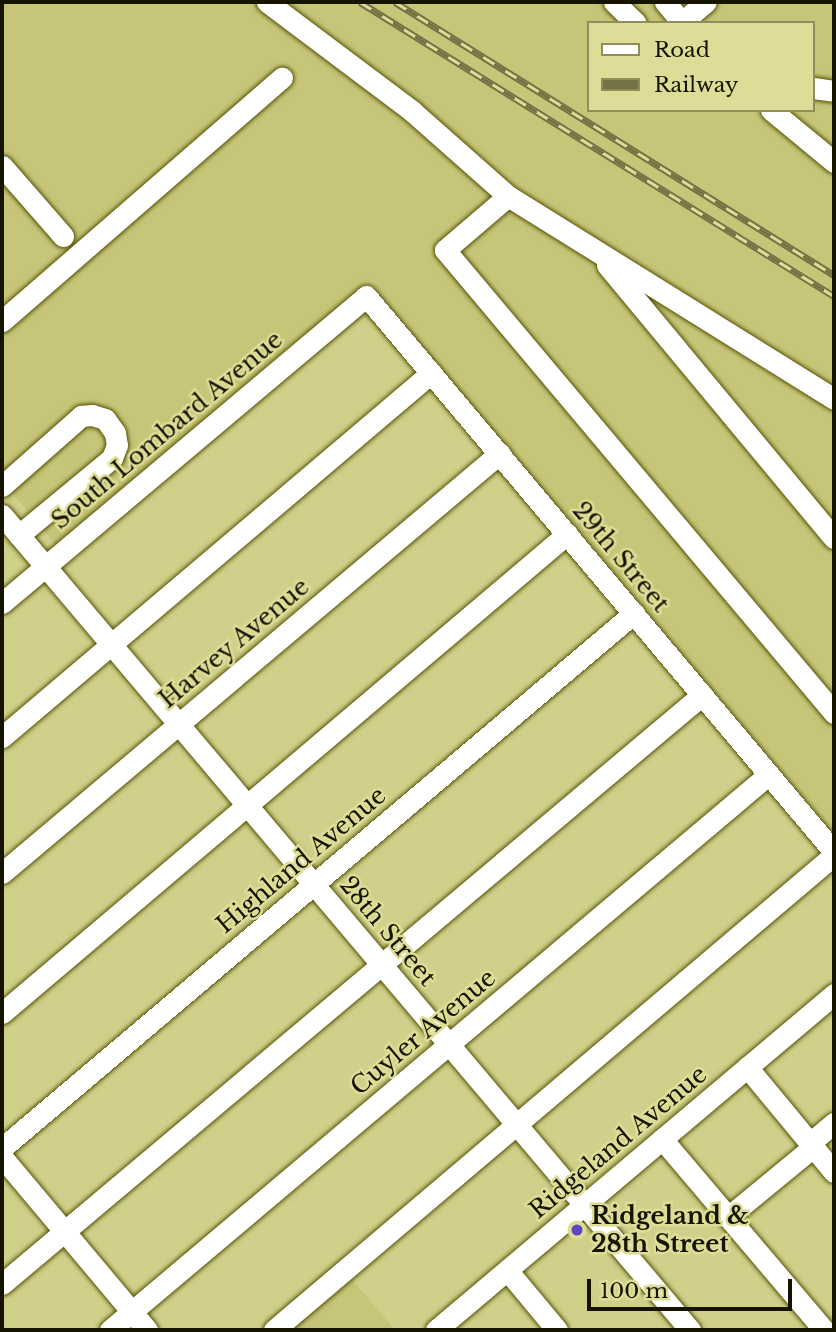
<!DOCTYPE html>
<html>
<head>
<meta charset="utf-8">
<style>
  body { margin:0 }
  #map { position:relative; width:836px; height:1332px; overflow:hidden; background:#d1d08a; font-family:"Libre Baskerville",serif }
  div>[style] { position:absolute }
  .built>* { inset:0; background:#c7c577 }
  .roads { filter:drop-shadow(0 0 2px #565304) drop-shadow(0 0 2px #565304) }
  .minor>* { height:21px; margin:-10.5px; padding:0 10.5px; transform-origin:10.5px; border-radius:10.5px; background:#fff }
  .rail>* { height:7px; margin-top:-3.5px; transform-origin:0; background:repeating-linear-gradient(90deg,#dedd97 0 13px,#757346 0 26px); box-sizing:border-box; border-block:2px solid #757346 }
  .dots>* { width:19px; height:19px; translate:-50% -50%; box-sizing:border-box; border:4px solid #dedd97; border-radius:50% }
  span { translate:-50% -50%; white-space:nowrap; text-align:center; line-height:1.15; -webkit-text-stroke:5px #dedd97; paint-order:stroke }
  .street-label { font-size:24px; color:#161400 }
  .poi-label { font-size:24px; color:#161400; font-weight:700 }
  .left { translate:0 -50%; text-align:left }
  .frame { position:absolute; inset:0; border:4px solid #161400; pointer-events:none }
  .legend { position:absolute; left:587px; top:21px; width:228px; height:91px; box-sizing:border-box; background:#dedd97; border:2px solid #8e8d5b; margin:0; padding:9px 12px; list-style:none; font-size:21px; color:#161400 }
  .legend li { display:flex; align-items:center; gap:14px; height:35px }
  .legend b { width:35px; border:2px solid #8e8d5b }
  .scale { position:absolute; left:587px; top:1279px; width:205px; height:32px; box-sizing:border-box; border:4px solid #161400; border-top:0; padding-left:9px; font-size:21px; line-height:24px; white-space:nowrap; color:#161400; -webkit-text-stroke:5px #dedd97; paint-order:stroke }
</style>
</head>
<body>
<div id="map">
  <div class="built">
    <i style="clip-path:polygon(2px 2px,653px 2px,662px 12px,682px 23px,589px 23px,589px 110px,813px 110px,813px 23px,686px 23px,711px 2px,834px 2px,834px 833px,372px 286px,60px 550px,2px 481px)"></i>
    <i style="clip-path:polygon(344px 1270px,395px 1330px,274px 1330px)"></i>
  </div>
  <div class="roads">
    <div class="minor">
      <i style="left:267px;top:2px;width:181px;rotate:36.9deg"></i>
      <i style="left:412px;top:111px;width:128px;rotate:41.5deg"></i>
      <i style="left:508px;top:196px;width:384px;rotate:31.9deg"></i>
      <i style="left:614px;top:2px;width:30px;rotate:44deg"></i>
      <i style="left:665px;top:2px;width:26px;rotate:50deg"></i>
      <i style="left:682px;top:22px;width:31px;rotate:-40deg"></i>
      <i style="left:813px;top:88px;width:21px;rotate:8deg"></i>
      <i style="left:771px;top:110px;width:82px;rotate:39.5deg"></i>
      <i style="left:2px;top:166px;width:93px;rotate:48.9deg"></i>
      <i style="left:508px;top:196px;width:83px;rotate:139.4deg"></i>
      <i style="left:445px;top:250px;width:605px;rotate:49.96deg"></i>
      <i style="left:607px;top:265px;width:355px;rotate:50.3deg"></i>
      <i style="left:2px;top:321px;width:371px;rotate:-41deg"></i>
      <i style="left:2px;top:486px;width:106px;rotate:-41.5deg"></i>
      <i style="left:81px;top:416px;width:11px;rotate:-5deg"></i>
      <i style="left:92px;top:415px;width:14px;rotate:17deg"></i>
      <i style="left:105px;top:419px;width:17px;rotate:54deg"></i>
      <i style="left:115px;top:433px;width:12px;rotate:81deg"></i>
      <i style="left:117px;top:445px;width:14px;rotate:111deg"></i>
      <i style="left:112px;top:458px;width:121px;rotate:140.4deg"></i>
      <i style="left:2px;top:515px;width:1067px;rotate:49.83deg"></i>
      <i style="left:2px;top:603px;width:476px;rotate:-40.1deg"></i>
      <i style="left:366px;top:296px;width:727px;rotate:49.91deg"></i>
      <i style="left:2px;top:737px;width:563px;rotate:-40.31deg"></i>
      <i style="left:2px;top:873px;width:651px;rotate:-40.14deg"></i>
      <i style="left:2px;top:1013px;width:741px;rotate:-40.29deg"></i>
      <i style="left:747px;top:1067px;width:136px;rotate:50.4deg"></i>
      <i style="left:662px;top:1139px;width:250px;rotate:49.7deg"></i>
      <i style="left:810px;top:1143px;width:31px;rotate:-40deg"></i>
      <i style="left:2px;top:1148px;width:828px;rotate:-40.25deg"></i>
      <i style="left:2px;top:1157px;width:226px;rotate:50deg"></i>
      <i style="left:728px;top:1217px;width:110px;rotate:-39.5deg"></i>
      <i style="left:507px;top:1270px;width:78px;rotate:50.2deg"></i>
      <i style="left:2px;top:1284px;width:915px;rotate:-40.08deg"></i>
      <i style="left:110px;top:1330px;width:862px;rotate:-40.15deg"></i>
      <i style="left:274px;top:1330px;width:734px;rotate:-40.31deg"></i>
      <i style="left:436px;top:1330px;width:521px;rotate:-40.17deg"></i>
    </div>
  </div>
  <div class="rail">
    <i style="left:360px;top:2px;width:558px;rotate:31.81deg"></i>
    <i style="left:395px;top:2px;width:517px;rotate:31.88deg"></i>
  </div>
  <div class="dots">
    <i style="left:577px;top:1230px;background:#5f47bf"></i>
  </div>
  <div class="street-label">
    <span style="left:167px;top:430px;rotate:-40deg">South Lombard Avenue</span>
    <span style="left:621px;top:557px;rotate:50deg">29th Street</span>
    <span style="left:234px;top:643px;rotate:-40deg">Harvey Avenue</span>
    <span style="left:301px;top:860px;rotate:-40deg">Highland Avenue</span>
    <span style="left:388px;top:931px;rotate:50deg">28th Street</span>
    <span style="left:423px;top:1032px;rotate:-40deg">Cuyler Avenue</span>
    <span style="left:618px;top:1142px;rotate:-40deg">Ridgeland Avenue</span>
  </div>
  <div class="poi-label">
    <span class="left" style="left:591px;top:1230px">Ridgeland &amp;<br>28th Street</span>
  </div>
  <div class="frame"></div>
  <ul class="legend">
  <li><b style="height:9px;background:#fff"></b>Road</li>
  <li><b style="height:9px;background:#757346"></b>Railway</li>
  </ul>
  <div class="scale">100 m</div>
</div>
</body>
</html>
